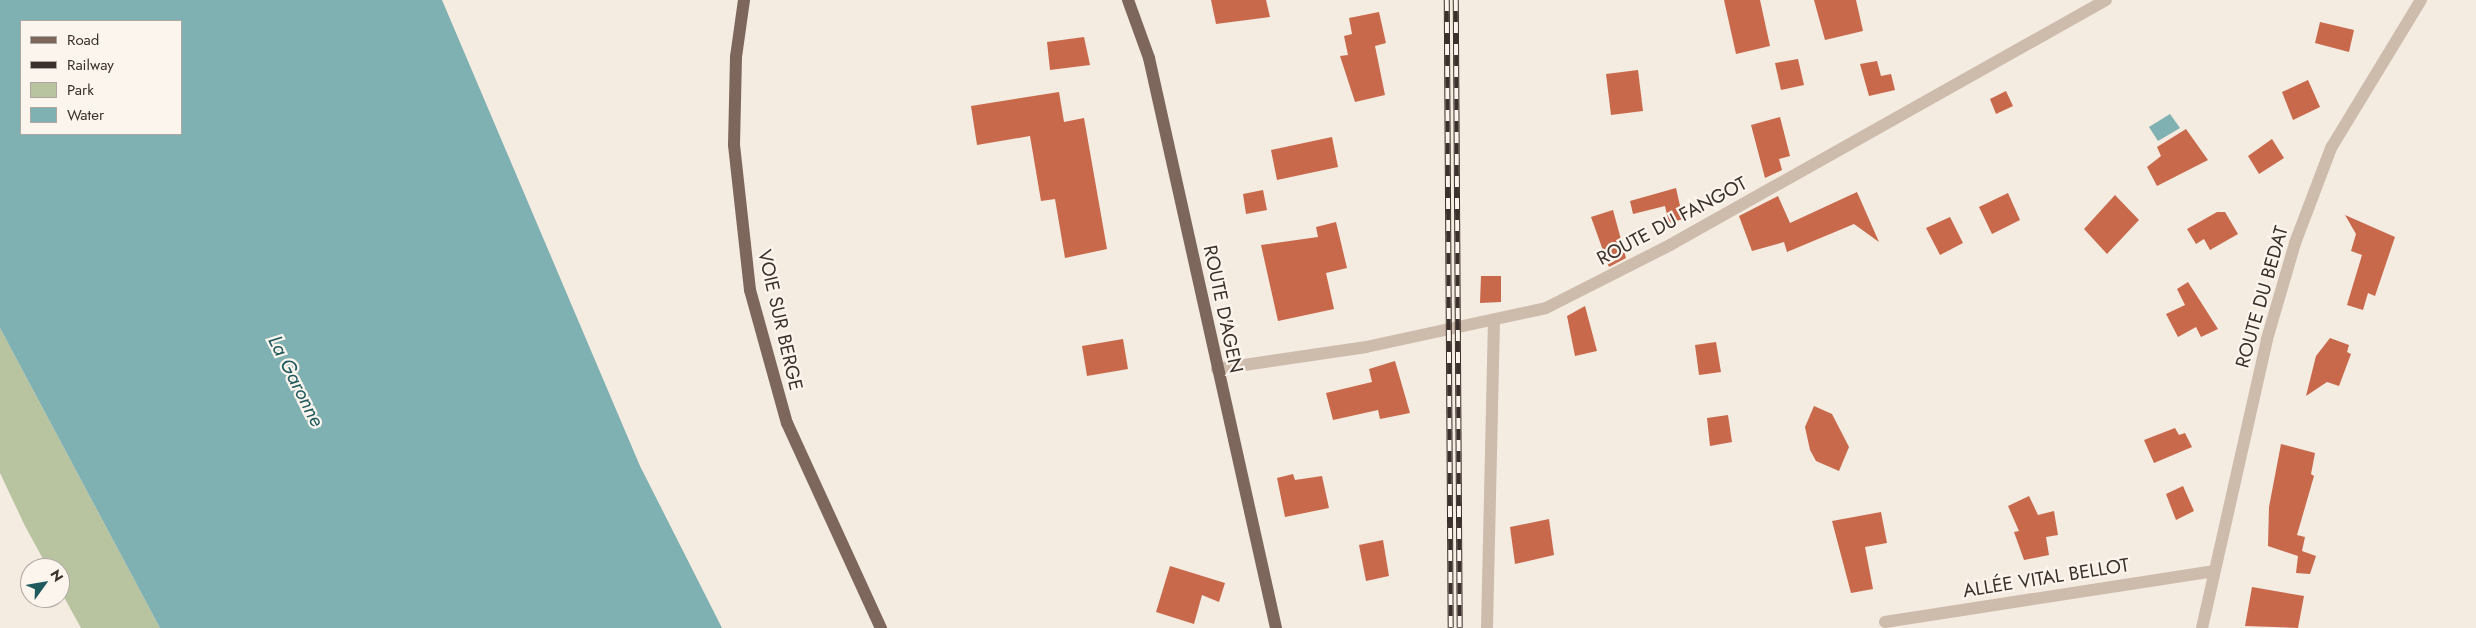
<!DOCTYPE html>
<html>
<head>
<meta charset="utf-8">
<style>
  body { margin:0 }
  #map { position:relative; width:2476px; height:628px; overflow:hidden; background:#f4ebe1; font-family:Jost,sans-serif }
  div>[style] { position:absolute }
  .green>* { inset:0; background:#b8c4a0 }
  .water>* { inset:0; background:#7fb0b2 }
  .building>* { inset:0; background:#c8694b }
  .minor>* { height:12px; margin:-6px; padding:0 6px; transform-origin:6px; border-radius:6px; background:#cdbbac }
  .major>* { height:12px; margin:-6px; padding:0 6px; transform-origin:6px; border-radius:6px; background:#7d675c }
  .rail>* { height:5.5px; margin-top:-2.75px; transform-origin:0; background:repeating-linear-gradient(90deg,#fbf5ee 0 11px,#3b302b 0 22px); box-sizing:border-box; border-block:1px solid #3b302b }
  span { translate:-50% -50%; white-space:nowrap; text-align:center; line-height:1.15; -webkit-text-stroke:4.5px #fbf5ee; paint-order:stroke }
  .street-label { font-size:19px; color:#3b302b }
  .water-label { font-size:20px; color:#1f5a5e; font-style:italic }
  .legend { position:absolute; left:20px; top:20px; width:162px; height:115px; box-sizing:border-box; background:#fbf5ee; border:1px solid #aea6a0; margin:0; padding:6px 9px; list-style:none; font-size:15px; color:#3b302b }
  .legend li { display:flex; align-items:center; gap:10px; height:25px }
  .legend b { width:25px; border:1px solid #aea6a0 }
  .north { position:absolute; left:20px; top:558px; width:50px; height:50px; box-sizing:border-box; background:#fbf5ee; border:1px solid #aea6a0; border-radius:50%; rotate:58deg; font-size:14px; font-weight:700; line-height:20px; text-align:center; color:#3b302b }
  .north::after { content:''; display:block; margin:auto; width:18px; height:22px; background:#1f5a5e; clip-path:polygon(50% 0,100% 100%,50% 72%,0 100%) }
</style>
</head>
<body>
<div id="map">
  <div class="green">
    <i style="clip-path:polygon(0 328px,160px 628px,81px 628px,60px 590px,60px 568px,48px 568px,25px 526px,0 473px)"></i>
  </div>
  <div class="water">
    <i style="clip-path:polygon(evenodd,0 0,442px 0,640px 466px,722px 628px,160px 628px,0 328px,0 0,181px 21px,181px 134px,21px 134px,21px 21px,181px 21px)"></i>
    <i style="clip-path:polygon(2170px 114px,2180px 128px,2158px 141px,2149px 127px)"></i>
  </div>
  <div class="building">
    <i style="clip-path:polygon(1211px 0,1266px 0,1270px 17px,1216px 24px)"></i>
    <i style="clip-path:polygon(1724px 0,1760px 0,1770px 46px,1736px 54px)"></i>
    <i style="clip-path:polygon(1814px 0,1856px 0,1863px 31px,1825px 40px)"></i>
    <i style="clip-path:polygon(1379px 12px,1386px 43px,1375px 46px,1385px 95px,1355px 102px,1340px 56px,1348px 55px,1344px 36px,1352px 34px,1349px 18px)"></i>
    <i style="clip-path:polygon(2320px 22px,2354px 30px,2349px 52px,2315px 43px)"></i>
    <i style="clip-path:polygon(1084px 37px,1090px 65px,1050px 70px,1047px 42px)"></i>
    <i style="clip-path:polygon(1798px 59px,1804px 85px,1781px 90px,1775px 63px)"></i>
    <i style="clip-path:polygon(1877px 61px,1881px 76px,1891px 74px,1895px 90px,1869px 96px,1860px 64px)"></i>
    <i style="clip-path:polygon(1638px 70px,1643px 111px,1611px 115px,1606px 74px)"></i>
    <i style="clip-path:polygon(2308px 80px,2320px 107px,2293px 120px,2282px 92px)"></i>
    <i style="clip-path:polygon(2006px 91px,2013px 106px,1996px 114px,1990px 99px)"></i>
    <i style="clip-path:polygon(1059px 92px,1064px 122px,1084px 118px,1107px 249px,1065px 258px,1055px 199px,1041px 201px,1030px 136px,977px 145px,971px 106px)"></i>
    <i style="clip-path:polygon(1780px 117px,1790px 156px,1779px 159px,1782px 170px,1765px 178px,1751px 125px)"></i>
    <i style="clip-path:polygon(2186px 129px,2208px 160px,2157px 186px,2147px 167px,2161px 156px,2157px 147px)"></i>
    <i style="clip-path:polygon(1332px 137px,1338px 167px,1277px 180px,1271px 150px)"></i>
    <i style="clip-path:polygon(2272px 139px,2284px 158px,2259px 174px,2248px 156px)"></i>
    <i style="clip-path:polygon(1676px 188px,1683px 219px,1669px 223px,1665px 206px,1633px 214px,1630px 201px)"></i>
    <i style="clip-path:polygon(1263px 190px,1267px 210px,1246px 214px,1243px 194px)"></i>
    <i style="clip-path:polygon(1857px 192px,1879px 242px,1854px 224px,1787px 252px,1784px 242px,1752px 251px,1739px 216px,1778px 196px,1790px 223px)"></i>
    <i style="clip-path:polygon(2008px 193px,2020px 220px,1992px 234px,1979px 207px)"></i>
    <i style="clip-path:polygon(2115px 195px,2139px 220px,2107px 254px,2084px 229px)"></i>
    <i style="clip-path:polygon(1613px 210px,1626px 258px,1609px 267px,1591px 217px)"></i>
    <i style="clip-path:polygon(2217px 212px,2225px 212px,2238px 234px,2210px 250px,2204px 239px,2196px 244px,2187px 229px)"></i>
    <i style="clip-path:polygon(2345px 215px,2395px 237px,2375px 296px,2368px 293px,2363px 310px,2347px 305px,2362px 255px,2351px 251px,2356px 234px)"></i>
    <i style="clip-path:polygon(1950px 217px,1963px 243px,1940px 255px,1926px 228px)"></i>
    <i style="clip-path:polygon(1336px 222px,1347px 268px,1326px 273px,1334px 309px,1278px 321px,1261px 245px,1318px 237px,1316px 227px)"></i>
    <i style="clip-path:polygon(1481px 276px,1501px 276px,1501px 302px,1480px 303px)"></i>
    <i style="clip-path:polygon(2188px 282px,2218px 329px,2201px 337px,2196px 327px,2178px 337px,2166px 314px,2185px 305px,2177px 289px)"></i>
    <i style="clip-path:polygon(1585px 306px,1597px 351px,1575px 356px,1567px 316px)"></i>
    <i style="clip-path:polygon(2330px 338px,2349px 345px,2347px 352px,2351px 354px,2339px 386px,2327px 382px,2306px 396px,2316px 356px)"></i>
    <i style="clip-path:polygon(1123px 339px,1128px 369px,1087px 376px,1082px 346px)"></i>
    <i style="clip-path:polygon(1716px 342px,1721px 372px,1699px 375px,1695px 345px)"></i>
    <i style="clip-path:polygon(1395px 361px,1410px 413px,1380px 419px,1378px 410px,1333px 420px,1326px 393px,1372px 382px,1369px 369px)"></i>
    <i style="clip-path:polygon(1814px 406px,1832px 414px,1849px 447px,1839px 471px,1816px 461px,1810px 450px,1805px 427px)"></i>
    <i style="clip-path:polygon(1728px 415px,1732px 442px,1710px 446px,1707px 418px)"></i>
    <i style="clip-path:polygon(2175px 428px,2179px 435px,2185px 433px,2192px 447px,2154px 463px,2144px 440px)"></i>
    <i style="clip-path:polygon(2281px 444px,2315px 453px,2311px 474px,2314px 476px,2297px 535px,2305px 537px,2302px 551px,2316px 556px,2310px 574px,2296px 573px,2298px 556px,2268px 546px,2269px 507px)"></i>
    <i style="clip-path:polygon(1293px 474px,1295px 480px,1322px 476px,1329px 508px,1285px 517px,1277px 478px)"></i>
    <i style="clip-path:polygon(2183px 486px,2194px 511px,2176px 520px,2166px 494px)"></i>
    <i style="clip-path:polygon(2029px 496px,2038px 515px,2054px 511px,2058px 535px,2046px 537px,2049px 555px,2024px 560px,2014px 532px,2019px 531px,2008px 506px)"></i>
    <i style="clip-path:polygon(1881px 512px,1887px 543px,1865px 547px,1873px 589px,1851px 593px,1832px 521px)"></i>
    <i style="clip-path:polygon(1549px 519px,1554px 555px,1515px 564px,1510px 527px)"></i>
    <i style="clip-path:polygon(1383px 540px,1389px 576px,1366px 581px,1359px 545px)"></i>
    <i style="clip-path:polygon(1170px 566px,1225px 583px,1219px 602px,1202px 595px,1194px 624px,1156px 612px)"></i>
    <i style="clip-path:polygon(2252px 587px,2304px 596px,2298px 628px,2245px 626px)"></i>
  </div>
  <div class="minor">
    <i style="left:1217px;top:369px;width:151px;rotate:-8.4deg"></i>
    <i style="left:1366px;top:347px;width:184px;rotate:-12.2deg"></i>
    <i style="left:1546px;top:308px;width:139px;rotate:-26.9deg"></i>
    <i style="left:1670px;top:245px;width:500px;rotate:-29.33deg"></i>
    <i style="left:1885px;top:622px;width:332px;rotate:-8.8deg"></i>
    <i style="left:1487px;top:628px;width:306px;rotate:-88.7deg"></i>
    <i style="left:2202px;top:628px;width:296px;rotate:-77.3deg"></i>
    <i style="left:2267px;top:339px;width:100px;rotate:-73.7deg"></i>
    <i style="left:2295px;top:243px;width:102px;rotate:-69.2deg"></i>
    <i style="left:2331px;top:148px;width:173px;rotate:-58.7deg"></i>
  </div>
  <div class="major">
    <i style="left:744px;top:0;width:58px;rotate:98deg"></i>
    <i style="left:736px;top:57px;width:88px;rotate:91.3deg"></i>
    <i style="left:734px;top:145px;width:146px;rotate:83.7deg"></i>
    <i style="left:750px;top:290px;width:138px;rotate:74.5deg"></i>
    <i style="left:787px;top:423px;width:226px;rotate:65.4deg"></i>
    <i style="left:1128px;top:0;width:62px;rotate:70.1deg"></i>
    <i style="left:1149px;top:58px;width:584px;rotate:77.44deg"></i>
  </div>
  <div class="rail">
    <i style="left:1447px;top:0;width:628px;rotate:89.64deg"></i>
    <i style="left:1456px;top:0;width:628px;rotate:89.64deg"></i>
  </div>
  <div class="street-label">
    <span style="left:1672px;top:221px;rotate:-28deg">ROUTE DU FANGOT</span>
    <span style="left:2262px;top:297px;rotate:-74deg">ROUTE DU BEDAT</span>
    <span style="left:1223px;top:309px;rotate:78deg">ROUTE D'AGEN</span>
    <span style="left:780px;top:320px;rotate:77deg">VOIE SUR BERGE</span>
    <span style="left:2046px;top:578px;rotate:-9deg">ALLÉE VITAL BELLOT</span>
  </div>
  <div class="water-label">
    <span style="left:296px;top:381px;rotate:63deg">La Garonne</span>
  </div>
  <ul class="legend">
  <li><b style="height:6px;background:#7d675c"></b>Road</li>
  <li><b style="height:6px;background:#3b302b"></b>Railway</li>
  <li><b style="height:14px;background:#b8c4a0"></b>Park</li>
  <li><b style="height:14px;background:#7fb0b2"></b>Water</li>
  </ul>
  <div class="north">N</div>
</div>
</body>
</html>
